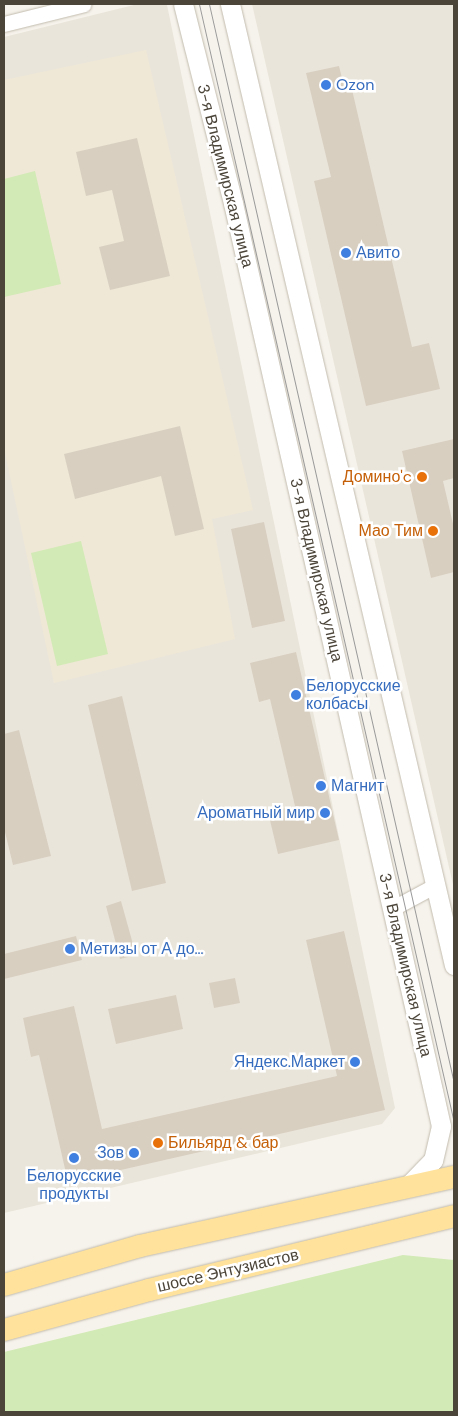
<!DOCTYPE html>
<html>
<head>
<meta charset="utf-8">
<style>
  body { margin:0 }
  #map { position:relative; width:458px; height:1416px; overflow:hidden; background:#f6f3ec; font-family:"DM Sans",sans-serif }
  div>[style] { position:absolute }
  .residential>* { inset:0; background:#eae5da }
  .education>* { inset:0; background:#efe8d6 }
  .green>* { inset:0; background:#d2eab5 }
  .building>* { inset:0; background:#d8cfc1 }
  .roads { filter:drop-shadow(0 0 1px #c2bbae) drop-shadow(0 0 1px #c2bbae) }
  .minor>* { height:15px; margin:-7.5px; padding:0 7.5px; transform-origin:7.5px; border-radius:7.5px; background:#fff }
  .tertiary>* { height:19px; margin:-9.5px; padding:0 9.5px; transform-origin:9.5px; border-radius:9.5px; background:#fff }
  .primary>* { height:22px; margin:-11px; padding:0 11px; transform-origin:11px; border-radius:11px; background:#ffe39c }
  .tram>* { height:1px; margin:-0.5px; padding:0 0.5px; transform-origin:0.5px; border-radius:0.5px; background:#9a9a9a }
  .dots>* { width:14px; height:14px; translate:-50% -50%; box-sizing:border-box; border:2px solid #fff; border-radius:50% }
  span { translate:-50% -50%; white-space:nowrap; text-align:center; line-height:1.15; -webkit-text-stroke:5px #fff; paint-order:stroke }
  .shop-label { font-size:16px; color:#366cbe }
  .left { translate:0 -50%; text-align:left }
  .right { translate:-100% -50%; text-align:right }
  .street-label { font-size:16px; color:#4b4439 }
  .food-label { font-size:16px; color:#c56008 }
  .frame { position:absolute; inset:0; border:5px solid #4b4439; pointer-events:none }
</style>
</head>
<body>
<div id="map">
  <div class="residential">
    <i style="clip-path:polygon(138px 4px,167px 5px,395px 1108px,382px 1124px,4px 1213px,4px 37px)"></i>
    <i style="clip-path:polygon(252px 4px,454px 4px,454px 889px)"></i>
  </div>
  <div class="education">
    <i style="clip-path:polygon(146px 50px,253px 510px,212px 519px,235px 639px,54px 683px,4px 448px,4px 80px)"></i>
  </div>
  <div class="green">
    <i style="clip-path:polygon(35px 171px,61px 284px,4px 297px,4px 179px)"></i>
    <i style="clip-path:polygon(81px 541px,108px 654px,57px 666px,31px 553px)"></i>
    <i style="clip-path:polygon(403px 1255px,454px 1260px,454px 1412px,4px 1412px,4px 1352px)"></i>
  </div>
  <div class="building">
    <i style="clip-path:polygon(339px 66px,343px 82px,350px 81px,412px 347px,429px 343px,440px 389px,366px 406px,314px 181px,331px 177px,306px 73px)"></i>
    <i style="clip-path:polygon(137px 138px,170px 276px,110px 290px,99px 247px,124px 241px,112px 190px,86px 196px,76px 152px)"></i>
    <i style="clip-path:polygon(180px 426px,204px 529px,175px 536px,161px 476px,75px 499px,64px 454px)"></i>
    <i style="clip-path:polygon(454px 439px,454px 478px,443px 481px,454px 528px,454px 572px,431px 578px,402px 451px)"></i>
    <i style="clip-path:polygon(264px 522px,285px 621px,252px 628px,231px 529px)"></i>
    <i style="clip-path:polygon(296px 652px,339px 840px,278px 854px,268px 812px,295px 806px,270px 699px,259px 702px,250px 663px)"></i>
    <i style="clip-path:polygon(122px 696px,166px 883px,132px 891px,88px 705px)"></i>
    <i style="clip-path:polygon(19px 730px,51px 856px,13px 865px,4px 828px,4px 734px)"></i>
    <i style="clip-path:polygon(121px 901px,136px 955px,120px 959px,106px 906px)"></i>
    <i style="clip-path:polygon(344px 931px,385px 1110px,68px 1182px,39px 1055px,31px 1057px,23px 1018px,74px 1006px,102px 1129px,337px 1076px,306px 940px)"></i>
    <i style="clip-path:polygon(76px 936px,82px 960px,4px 979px,4px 954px)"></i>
    <i style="clip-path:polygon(235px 978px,240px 1003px,214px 1008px,209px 983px)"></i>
    <i style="clip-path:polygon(176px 995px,183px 1029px,116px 1044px,108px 1009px)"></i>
  </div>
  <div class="roads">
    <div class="minor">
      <i style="left:4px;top:24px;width:82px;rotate:-14deg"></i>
      <i style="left:393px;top:908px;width:47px;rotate:-28.2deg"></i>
    </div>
    <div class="tertiary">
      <i style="left:183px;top:4px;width:205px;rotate:75.9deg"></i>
      <i style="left:233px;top:203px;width:946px;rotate:77.3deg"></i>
      <i style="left:441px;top:1126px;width:35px;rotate:103deg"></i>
      <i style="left:433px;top:1160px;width:37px;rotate:134deg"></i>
      <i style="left:230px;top:4px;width:987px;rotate:76.88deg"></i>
    </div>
    <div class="primary">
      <i style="left:4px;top:1285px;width:141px;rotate:-16deg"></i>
      <i style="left:140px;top:1246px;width:321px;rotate:-12.4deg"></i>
      <i style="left:4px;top:1330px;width:150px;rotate:-15.4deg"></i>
      <i style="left:149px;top:1290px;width:314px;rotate:-13.6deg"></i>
    </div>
  </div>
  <div class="tram">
    <i style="left:199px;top:4px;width:1148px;rotate:77.16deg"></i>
    <i style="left:209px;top:4px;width:1106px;rotate:77.21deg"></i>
  </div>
  <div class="dots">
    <i style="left:326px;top:85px;background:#3f7fe0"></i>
    <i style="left:346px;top:253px;background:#3f7fe0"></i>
    <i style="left:422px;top:477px;background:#e8710a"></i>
    <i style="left:433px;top:531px;background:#e8710a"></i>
    <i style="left:296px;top:695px;background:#3f7fe0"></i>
    <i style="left:321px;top:786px;background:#3f7fe0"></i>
    <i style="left:325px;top:813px;background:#3f7fe0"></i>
    <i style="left:70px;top:949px;background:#3f7fe0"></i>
    <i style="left:355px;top:1062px;background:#3f7fe0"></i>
    <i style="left:158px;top:1143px;background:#e8710a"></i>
    <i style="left:134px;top:1153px;background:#3f7fe0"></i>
    <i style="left:74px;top:1158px;background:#3f7fe0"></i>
  </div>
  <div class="shop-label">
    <span class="left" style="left:336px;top:85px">Ozon</span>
    <span class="left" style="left:356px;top:253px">Авито</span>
    <span class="left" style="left:306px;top:695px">Белорусские<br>колбасы</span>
    <span class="left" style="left:331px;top:786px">Магнит</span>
    <span class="right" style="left:315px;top:813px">Ароматный мир</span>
    <span class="left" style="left:80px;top:949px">Метизы от А до…</span>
    <span class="right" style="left:345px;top:1062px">Яндекс.Маркет</span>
    <span class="right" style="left:124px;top:1153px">Зов</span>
    <span style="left:74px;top:1185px">Белорусские<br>продукты</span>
  </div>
  <div class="street-label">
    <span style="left:225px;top:176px;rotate:76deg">3-я Владимирская улица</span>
    <span style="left:316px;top:570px;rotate:77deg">3-я Владимирская улица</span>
    <span style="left:405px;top:965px;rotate:77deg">3-я Владимирская улица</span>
    <span style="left:228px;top:1271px;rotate:-13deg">шоссе Энтузиастов</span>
  </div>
  <div class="food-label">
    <span class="right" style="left:412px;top:477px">Домино'c</span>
    <span class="right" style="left:423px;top:531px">Мао Тим</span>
    <span class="left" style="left:168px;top:1143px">Бильярд &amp; бар</span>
  </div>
  <div class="frame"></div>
</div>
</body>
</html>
